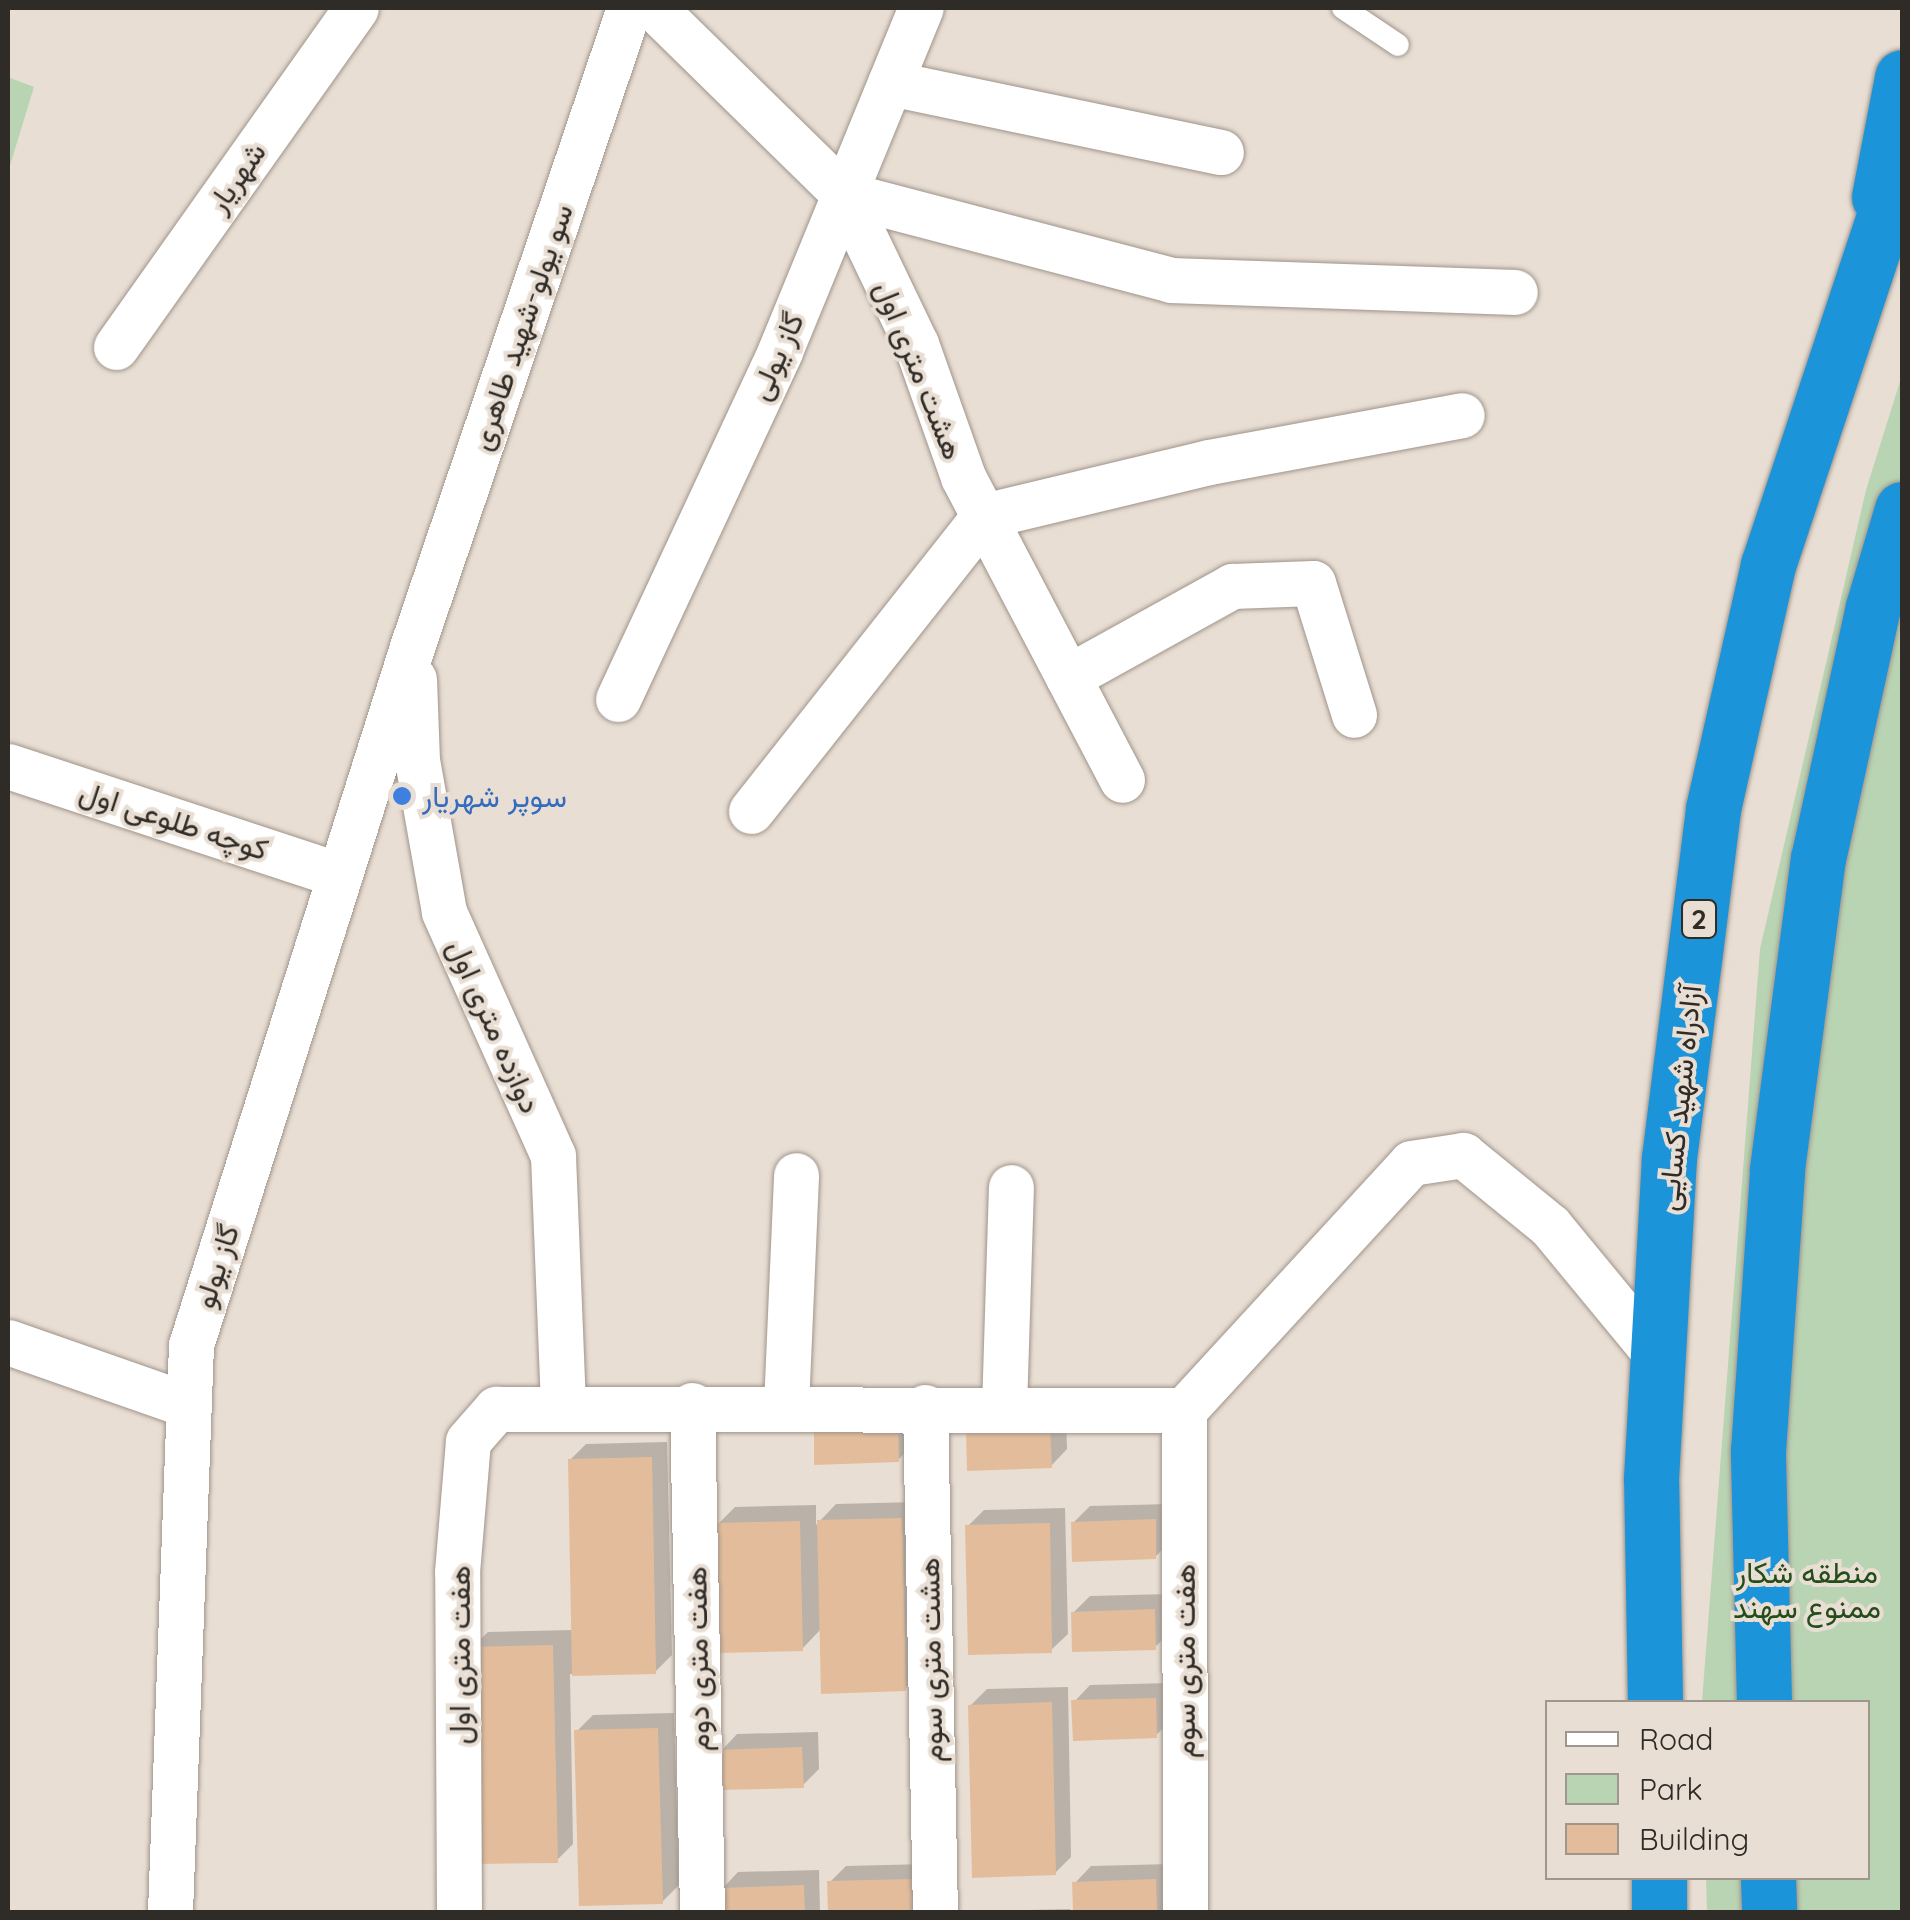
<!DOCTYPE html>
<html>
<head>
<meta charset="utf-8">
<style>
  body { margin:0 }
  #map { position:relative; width:1910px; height:1920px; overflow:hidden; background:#e9ded3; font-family:Quicksand,Vazirmatn,sans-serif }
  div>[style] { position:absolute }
  .green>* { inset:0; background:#b9d4b3 }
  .shadow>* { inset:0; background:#0003 }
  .building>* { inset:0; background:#e3bd9b }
  .roads { filter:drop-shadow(0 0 2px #9f948b) drop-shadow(0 0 2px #9f948b) }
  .lane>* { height:22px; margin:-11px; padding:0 11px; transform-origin:11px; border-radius:11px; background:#fff }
  .street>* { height:45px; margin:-22.5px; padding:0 22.5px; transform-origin:22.5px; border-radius:22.5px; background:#fff }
  .highway>* { height:55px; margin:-27.5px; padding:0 27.5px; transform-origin:27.5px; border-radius:27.5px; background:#1c94d9 }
  .dots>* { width:28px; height:28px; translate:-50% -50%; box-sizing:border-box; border:5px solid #e9ded3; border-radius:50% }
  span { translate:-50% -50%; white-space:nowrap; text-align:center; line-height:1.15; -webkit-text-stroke:8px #e9ded3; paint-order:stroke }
  .shield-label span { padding:2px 8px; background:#e9ded3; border:2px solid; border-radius:8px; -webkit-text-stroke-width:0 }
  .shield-label { font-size:28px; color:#2f2b27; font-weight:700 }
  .street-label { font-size:30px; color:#2f2b27 }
  .shop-label { font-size:30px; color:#366cbe }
  .left { translate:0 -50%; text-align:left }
  .park-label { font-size:30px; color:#234d1a }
  .frame { position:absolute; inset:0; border:10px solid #2f2b27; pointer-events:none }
  .legend { position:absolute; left:1545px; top:1700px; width:325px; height:180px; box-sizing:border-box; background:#e9ded3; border:2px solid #9f968e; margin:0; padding:12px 18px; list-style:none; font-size:30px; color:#2f2b27 }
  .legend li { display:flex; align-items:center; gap:20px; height:50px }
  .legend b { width:50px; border:2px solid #9f968e }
</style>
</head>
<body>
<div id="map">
  <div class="green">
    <i style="clip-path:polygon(8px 77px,34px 87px,8px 172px)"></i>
    <i style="clip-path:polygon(1902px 375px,1902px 1912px,1707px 1912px,1706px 1878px,1868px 1878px,1868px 1702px,1702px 1702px,1760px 949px,1866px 490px)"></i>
  </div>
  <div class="shadow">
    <i style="clip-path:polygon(914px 1407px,914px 1444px,898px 1460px,817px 1462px)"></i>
    <i style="clip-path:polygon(1066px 1413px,1067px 1449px,1051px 1466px,970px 1468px)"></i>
    <i style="clip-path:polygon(667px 1442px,672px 1655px,655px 1672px,570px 1674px,573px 1844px,557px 1860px,471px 1648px,488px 1632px,573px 1630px,570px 1460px,586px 1444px)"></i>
    <i style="clip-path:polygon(917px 1502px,921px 1672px,905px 1689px,822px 1628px,802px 1649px,718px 1524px,735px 1507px,816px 1505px,816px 1525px,836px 1504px)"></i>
    <i style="clip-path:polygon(1171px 1504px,1172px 1540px,1155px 1557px,1073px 1523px,1090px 1506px)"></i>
    <i style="clip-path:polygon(1065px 1508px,1068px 1634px,1051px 1650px,968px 1526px,984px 1510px)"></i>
    <i style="clip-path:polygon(1170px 1594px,1172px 1631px,1155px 1647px,1073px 1613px,1090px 1596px)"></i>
    <i style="clip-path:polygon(1171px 1683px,1172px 1720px,1155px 1736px,1074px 1702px,1090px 1685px)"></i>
    <i style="clip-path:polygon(1068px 1687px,1071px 1857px,1055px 1873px,970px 1706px,987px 1689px)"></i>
    <i style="clip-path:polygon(674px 1713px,679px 1885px,662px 1902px,577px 1731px,593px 1715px)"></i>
    <i style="clip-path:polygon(818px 1732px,819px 1769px,803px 1785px,721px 1751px,737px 1734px)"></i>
    <i style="clip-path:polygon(927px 1864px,928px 1912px,831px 1912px,830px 1882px,846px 1866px)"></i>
    <i style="clip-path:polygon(1172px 1864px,1173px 1900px,1161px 1912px,1075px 1912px,1075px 1883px,1091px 1866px)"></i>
    <i style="clip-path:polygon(819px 1870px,820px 1912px,722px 1912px,722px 1889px,738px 1872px)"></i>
    <i style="clip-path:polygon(1070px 1909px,1070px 1912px,988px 1912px,989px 1911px)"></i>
  </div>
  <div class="building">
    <i style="clip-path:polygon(898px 1422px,899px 1462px,814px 1465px,814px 1425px)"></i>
    <i style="clip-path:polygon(1050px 1428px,1052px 1468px,967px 1471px,966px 1431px)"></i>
    <i style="clip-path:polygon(652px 1457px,656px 1674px,572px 1676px,568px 1459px)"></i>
    <i style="clip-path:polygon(902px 1518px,906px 1691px,821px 1694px,817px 1520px)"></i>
    <i style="clip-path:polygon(1156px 1519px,1156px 1559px,1072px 1562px,1071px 1522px)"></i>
    <i style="clip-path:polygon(800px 1521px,803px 1651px,718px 1653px,716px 1523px)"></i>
    <i style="clip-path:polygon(1050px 1523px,1052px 1653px,968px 1655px,965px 1525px)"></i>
    <i style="clip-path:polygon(1155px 1609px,1156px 1650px,1072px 1652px,1071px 1612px)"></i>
    <i style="clip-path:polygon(553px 1645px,558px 1863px,474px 1864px,469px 1647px)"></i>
    <i style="clip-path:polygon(1156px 1698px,1157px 1738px,1073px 1741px,1071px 1700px)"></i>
    <i style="clip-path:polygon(1052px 1702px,1056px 1875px,972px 1878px,968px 1705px)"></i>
    <i style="clip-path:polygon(658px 1728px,663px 1904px,579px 1906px,574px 1730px)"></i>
    <i style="clip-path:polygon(802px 1747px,804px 1788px,719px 1790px,718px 1750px)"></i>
    <i style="clip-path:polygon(912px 1879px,913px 1912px,828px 1912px,827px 1881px)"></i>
    <i style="clip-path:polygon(1156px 1879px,1157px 1912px,1073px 1912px,1072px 1882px)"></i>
    <i style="clip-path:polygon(804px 1885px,805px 1912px,720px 1912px,719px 1888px)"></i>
  </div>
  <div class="roads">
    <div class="lane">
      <i style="left:1343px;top:8px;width:66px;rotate:33.9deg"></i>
    </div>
    <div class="street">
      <i style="left:654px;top:8px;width:266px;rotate:44.4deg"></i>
      <i style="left:844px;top:194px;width:166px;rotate:64.4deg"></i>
      <i style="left:916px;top:344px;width:141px;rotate:70.5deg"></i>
      <i style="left:963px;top:477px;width:342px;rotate:62.3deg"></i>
      <i style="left:890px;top:83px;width:338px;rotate:11.8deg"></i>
      <i style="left:844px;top:194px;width:338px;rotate:14.7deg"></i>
      <i style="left:1171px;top:280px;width:344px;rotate:2deg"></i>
      <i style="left:116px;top:347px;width:415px;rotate:-54.7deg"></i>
      <i style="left:1068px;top:677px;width:188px;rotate:-29deg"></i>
      <i style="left:1232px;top:586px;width:81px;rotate:-2.1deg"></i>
      <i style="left:1313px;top:583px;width:138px;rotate:72.7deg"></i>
      <i style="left:414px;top:679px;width:81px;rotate:87.9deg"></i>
      <i style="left:417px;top:760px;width:154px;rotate:79.9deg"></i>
      <i style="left:444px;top:912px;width:267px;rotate:65.9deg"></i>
      <i style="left:553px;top:1156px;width:250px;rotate:87.7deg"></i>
      <i style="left:618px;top:699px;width:384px;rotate:-65deg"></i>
      <i style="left:780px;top:351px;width:371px;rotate:-67.7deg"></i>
      <i style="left:8px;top:766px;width:349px;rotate:18.2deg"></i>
      <i style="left:751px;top:811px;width:376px;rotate:-51.7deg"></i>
      <i style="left:984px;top:516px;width:231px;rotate:-13.5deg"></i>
      <i style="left:1209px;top:462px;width:257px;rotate:-10.5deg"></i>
      <i style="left:8px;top:1342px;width:191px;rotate:19.3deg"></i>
      <i style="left:692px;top:1405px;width:507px;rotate:88.87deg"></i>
      <i style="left:786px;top:1406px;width:231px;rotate:-87.5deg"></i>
      <i style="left:925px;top:1407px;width:505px;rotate:88.87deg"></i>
      <i style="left:1004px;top:1408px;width:221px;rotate:-88.2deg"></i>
      <i style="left:1184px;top:1410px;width:502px;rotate:89.89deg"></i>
      <i style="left:170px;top:1912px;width:567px;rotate:-87.88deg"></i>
      <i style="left:191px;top:1345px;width:732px;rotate:-72.43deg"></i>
      <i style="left:412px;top:647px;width:675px;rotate:-71.24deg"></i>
      <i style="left:459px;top:1912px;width:340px;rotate:-90.3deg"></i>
      <i style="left:457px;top:1572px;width:131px;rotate:-85.2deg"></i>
      <i style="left:468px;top:1441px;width:43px;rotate:-48.8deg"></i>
      <i style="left:496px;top:1409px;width:688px;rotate:0.08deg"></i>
      <i style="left:1184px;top:1410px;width:335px;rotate:-47.4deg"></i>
      <i style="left:1411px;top:1163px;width:53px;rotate:-8.7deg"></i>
      <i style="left:1463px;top:1155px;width:112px;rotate:39.2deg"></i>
      <i style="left:1550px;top:1226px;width:170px;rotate:50.5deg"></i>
    </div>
    <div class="highway">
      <i style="left:1879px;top:197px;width:122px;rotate:-79.1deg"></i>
      <i style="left:1655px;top:1702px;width:223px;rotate:-91deg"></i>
      <i style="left:1651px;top:1479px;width:322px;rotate:-86.8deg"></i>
      <i style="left:1669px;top:1158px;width:352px;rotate:-82.8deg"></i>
      <i style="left:1713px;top:809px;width:250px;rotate:-77.3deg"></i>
      <i style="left:1768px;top:565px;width:424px;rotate:-71.6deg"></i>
      <i style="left:1764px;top:1702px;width:251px;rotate:-91.4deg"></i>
      <i style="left:1758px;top:1451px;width:283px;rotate:-86.1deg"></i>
      <i style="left:1777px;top:1169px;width:313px;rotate:-82.5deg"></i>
      <i style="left:1818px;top:859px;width:258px;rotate:-77.7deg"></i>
      <i style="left:1873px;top:607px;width:102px;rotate:-73.5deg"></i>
      <i style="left:1659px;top:1878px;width:34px;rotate:90deg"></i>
      <i style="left:1768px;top:1878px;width:34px;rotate:88deg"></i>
    </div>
  </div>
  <div class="dots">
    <i style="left:402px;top:796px;background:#3f7fe0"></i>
  </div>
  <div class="shield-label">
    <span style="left:1699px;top:919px">2</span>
  </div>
  <div class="street-label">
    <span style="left:236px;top:177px;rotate:-55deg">شهریار</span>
    <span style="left:521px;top:327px;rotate:-71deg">سو یولو-شهید طاهری</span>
    <span style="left:776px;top:356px;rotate:-66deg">گاز یولی</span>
    <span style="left:920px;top:370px;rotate:68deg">هشت متری اول</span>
    <span style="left:174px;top:820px;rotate:18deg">کوچه طلوعی اول</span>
    <span style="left:495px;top:1026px;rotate:66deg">دوازده متری اول</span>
    <span style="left:1679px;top:1098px;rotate:-84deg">آزادراه شهید کسایی</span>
    <span style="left:216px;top:1266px;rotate:-72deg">گاز یولو</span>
    <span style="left:459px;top:1655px;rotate:-90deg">هفت متری اول</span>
    <span style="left:697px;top:1659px;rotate:-91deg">هفت متری دوم</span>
    <span style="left:930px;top:1660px;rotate:-91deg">هشت متری سوم</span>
    <span style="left:1184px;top:1661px;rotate:-90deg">هفت متری سوم</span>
  </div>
  <div class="shop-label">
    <span class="left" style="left:422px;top:796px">سوپر شهریار</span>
  </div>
  <div class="park-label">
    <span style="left:1807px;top:1589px">منطقه شکار<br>ممنوع سهند</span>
  </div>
  <div class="frame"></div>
  <ul class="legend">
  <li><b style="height:12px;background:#fff"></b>Road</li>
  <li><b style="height:28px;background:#b9d4b3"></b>Park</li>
  <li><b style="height:28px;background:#e3bd9b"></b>Building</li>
  </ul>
</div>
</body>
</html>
